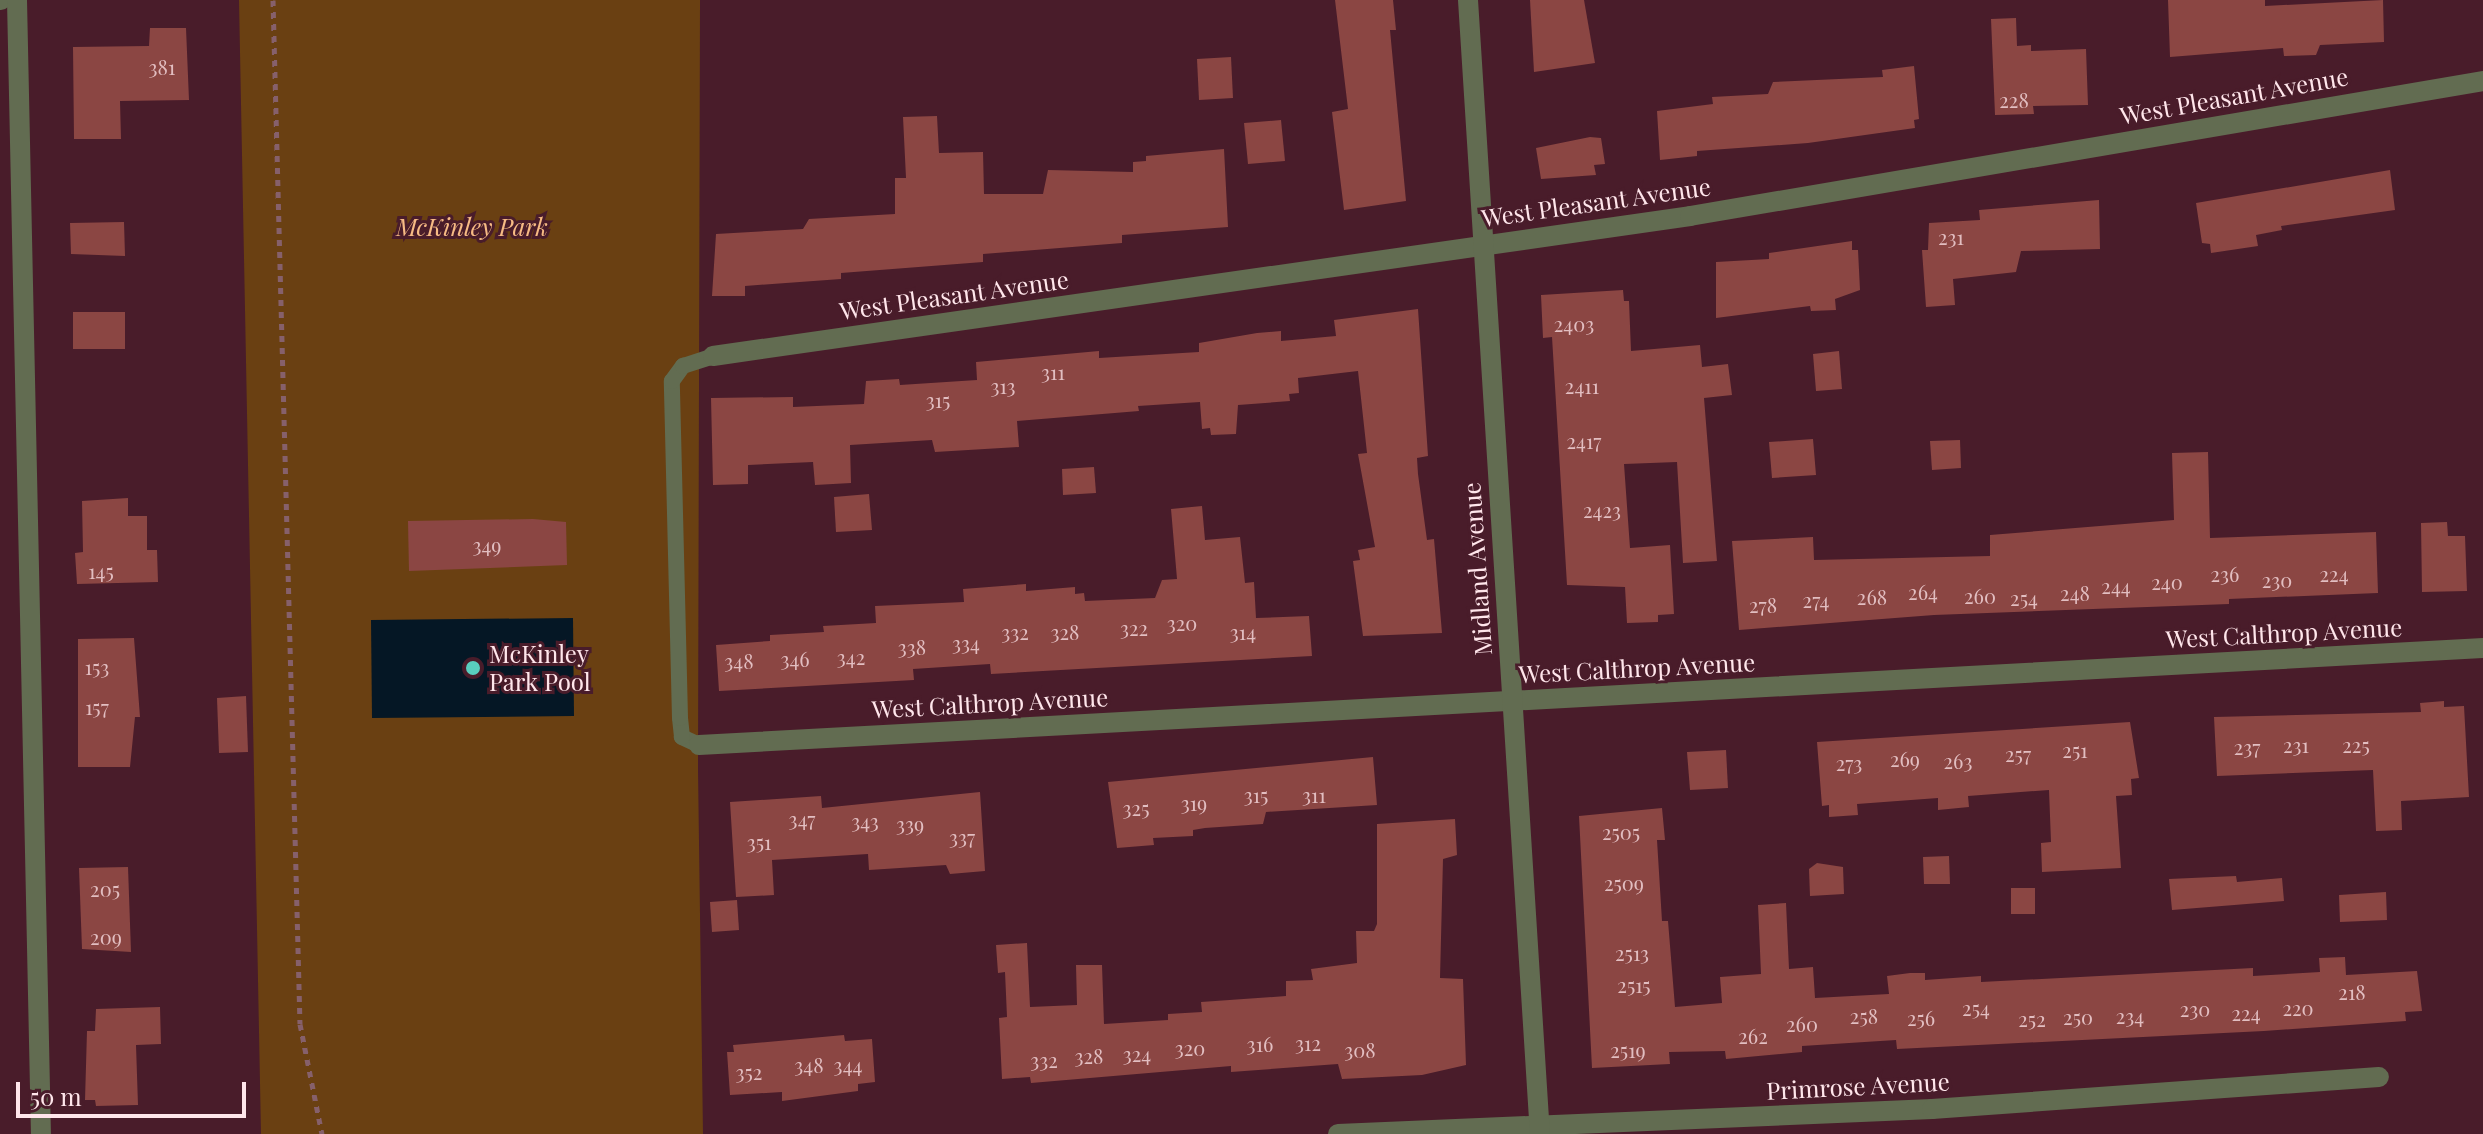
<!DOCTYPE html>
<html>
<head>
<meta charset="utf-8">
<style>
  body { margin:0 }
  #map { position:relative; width:2483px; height:1134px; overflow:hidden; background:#491c2a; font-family:"Playfair Display",serif }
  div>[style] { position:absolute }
  .green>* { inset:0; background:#6a4012 }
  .water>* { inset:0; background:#051725 }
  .building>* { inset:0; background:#8b4643 }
  .path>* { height:5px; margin-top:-2.5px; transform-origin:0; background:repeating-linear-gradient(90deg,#86606b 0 6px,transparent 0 12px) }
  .service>* { height:16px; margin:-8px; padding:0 8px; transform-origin:8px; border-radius:8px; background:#626c51 }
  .minor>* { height:20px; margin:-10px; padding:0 10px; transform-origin:10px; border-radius:10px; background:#626c51 }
  .tertiary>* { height:20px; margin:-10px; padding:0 10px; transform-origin:10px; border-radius:10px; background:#626c51 }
  .dots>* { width:22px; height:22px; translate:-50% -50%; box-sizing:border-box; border:4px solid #491c2a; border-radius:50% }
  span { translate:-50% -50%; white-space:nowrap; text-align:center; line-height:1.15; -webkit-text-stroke:6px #491c2a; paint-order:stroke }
  .number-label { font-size:20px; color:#e2bec1 }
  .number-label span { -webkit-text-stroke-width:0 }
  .street-label { font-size:24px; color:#ffe6eb }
  .park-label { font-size:24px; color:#f7bb84; font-style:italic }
  .poi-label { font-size:24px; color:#ffe6eb }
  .left { translate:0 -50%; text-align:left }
  .scale { position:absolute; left:16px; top:1082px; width:230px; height:36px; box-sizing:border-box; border:4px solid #ffe6eb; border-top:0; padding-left:10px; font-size:24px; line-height:28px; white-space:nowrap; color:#ffe6eb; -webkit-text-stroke:6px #491c2a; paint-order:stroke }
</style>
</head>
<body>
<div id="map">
  <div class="green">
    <i style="clip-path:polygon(239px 0,700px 0,698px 769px,703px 1134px,261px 1134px)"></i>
  </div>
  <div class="water">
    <i style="clip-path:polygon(573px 618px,574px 716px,372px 718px,371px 620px)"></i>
  </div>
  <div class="building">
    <i style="clip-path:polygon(1335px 0,1393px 0,1396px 30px,1390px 30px,1406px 201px,1344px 210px,1332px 112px,1348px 109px)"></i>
    <i style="clip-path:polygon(1530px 0,1584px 0,1595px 63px,1534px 72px)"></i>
    <i style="clip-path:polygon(2168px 0,2265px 0,2265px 6px,2383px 0,2384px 42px,2320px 45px,2316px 55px,2284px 56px,2283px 48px,2170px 57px)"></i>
    <i style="clip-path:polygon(2016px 18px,2017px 46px,2031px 45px,2031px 51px,2086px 49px,2088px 105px,2033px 106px,2034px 114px,1995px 115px,1991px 19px)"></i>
    <i style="clip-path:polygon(150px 28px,186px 28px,189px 100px,120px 101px,121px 139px,74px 139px,73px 47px,149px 46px)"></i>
    <i style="clip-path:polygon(1231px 57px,1233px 98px,1199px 100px,1197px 59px)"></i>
    <i style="clip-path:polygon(1914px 66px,1919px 119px,1914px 120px,1915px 128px,1808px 143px,1697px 151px,1697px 156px,1660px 160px,1657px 111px,1713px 104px,1712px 97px,1768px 94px,1773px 82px,1883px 77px,1882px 70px)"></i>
    <i style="clip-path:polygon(937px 116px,939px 153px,983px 152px,984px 194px,1043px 194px,1048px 170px,1133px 172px,1133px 162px,1146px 161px,1146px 156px,1224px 149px,1228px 227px,1122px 235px,1122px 243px,983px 254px,983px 262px,841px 273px,841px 279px,745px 286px,745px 296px,712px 296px,716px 234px,803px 229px,809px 219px,895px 214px,895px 178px,906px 178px,903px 117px)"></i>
    <i style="clip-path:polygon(1281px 120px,1285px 161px,1248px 164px,1244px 123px)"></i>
    <i style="clip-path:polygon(1590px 137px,1601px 138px,1605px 164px,1594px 165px,1596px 175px,1541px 179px,1536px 148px)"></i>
    <i style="clip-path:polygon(2390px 170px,2395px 210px,2281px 226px,2282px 230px,2256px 235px,2258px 246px,2211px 253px,2210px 244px,2202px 243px,2196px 203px)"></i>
    <i style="clip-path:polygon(2099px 200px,2100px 249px,2021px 251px,2016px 272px,1953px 279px,1955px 305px,1926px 307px,1922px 250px,1928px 250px,1929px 223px,1980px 220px,1979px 210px)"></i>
    <i style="clip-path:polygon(124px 222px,125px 256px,71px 254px,70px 223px)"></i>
    <i style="clip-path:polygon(1852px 241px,1852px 250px,1858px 250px,1860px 290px,1835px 299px,1836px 310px,1811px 311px,1810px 306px,1716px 318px,1716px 262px,1769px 259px,1769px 253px)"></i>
    <i style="clip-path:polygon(1623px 290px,1624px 301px,1629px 301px,1631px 351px,1700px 345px,1702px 367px,1728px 364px,1732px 395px,1704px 398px,1717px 561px,1683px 563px,1677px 462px,1624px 464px,1630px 548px,1670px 545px,1674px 614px,1658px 615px,1658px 622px,1627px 623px,1625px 587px,1567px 585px,1552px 337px,1543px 338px,1541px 295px)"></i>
    <i style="clip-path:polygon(1418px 309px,1428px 456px,1417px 458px,1418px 474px,1427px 540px,1434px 539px,1442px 633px,1363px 636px,1353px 561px,1360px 560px,1358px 550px,1375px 547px,1358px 454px,1367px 453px,1358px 371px,1298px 378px,1299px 393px,1289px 394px,1290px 401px,1238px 405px,1236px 434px,1211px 435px,1210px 428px,1202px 429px,1200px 402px,1138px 406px,1139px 411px,1017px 421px,1019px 447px,935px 452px,932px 440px,850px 445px,851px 483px,815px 485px,813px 462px,748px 465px,748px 484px,713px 485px,711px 398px,793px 397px,793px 407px,864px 404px,866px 381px,899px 379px,900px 385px,977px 380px,976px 362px,1099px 351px,1099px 358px,1199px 352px,1199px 343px,1257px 333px,1281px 331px,1281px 341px,1336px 336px,1334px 320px)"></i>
    <i style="clip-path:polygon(73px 312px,125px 312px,125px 349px,73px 349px)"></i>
    <i style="clip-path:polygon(1839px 351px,1842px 389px,1816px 391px,1813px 354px)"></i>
    <i style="clip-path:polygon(1813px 439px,1816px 475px,1772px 478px,1769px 442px)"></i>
    <i style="clip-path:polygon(1960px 440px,1961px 468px,1932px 470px,1930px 441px)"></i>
    <i style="clip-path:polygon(2208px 452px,2210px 538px,2376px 532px,2378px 593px,2229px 599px,2229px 604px,1934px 615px,1739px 630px,1732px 541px,1813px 537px,1814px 560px,1990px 556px,1990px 535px,2174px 520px,2172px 453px)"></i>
    <i style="clip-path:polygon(1094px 467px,1096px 493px,1063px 495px,1062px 469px)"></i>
    <i style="clip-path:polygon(869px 494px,872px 530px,836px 532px,834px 497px)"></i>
    <i style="clip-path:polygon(128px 498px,128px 516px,147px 516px,147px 550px,157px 550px,158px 582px,77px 584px,75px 553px,83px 552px,82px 501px)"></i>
    <i style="clip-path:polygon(1202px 506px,1205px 540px,1240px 537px,1245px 583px,1254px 582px,1256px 618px,1309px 616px,1312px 656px,991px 674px,990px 664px,913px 669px,914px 680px,719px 691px,716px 645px,770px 641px,770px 635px,824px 632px,823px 626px,876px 623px,875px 606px,964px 602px,963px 589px,1026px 584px,1026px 591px,1075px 587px,1075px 594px,1084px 593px,1085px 601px,1155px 598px,1162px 580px,1177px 579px,1171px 509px)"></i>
    <i style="clip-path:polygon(533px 519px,566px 522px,567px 565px,409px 571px,408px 521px)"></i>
    <i style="clip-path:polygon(2447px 522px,2448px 536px,2465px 536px,2467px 591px,2422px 592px,2421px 523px)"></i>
    <i style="clip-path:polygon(134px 638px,140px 717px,135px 717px,130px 767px,78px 767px,78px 639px)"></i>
    <i style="clip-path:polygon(246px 696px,248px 752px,219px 753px,217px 698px)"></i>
    <i style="clip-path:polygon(2444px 701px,2444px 707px,2464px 706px,2469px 797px,2401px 801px,2402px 830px,2376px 831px,2373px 770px,2217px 776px,2214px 717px,2421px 712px,2420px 703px)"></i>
    <i style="clip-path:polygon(2130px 722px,2139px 778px,2131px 779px,2132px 795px,2116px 796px,2121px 868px,2042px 872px,2041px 843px,2051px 842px,2049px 790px,1968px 796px,1969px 807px,1938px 810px,1938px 798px,1857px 804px,1858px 815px,1829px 817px,1829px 805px,1822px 806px,1817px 742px)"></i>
    <i style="clip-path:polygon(1726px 750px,1728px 788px,1690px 790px,1687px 752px)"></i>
    <i style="clip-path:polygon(1373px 757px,1377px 805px,1266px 812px,1263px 824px,1205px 828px,1193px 830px,1193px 836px,1153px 838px,1154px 845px,1117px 848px,1108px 782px)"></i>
    <i style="clip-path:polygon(980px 792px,985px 871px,950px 874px,946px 865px,869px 870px,868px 854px,772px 860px,774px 895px,736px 897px,730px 802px,821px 796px,822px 808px)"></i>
    <i style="clip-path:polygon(1662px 808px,1665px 840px,1657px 840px,1662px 921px,1668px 921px,1675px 1007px,1722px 1003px,1720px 977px,1761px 974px,1758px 905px,1786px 903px,1789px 969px,1813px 967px,1815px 998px,1889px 994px,1887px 976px,1910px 973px,1925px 973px,1925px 980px,1981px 976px,1981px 982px,2253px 968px,2253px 976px,2320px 972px,2319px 958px,2345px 957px,2346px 975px,2417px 971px,2422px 1011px,2405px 1012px,2406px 1021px,2264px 1031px,1897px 1049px,1896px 1040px,1802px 1046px,1802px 1052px,1726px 1059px,1725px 1051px,1669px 1052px,1670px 1064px,1592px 1068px,1579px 816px)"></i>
    <i style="clip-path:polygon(1455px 819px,1457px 855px,1443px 859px,1440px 978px,1463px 979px,1466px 1065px,1422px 1075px,1342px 1079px,1338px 1064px,1231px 1072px,1231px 1066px,1031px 1083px,1030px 1077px,1002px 1079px,999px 1018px,1007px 1017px,1005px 972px,998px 973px,996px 945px,1027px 943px,1030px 1007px,1077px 1005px,1076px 965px,1102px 965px,1104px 1024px,1168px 1020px,1168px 1014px,1202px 1012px,1201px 1002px,1286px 996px,1286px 981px,1313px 980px,1311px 969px,1357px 963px,1356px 931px,1374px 931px,1377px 924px,1377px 824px)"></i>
    <i style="clip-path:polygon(1949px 856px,1950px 884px,1924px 884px,1923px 857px)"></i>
    <i style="clip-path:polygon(1817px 863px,1843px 867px,1844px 894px,1810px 896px,1809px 869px)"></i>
    <i style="clip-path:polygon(128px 867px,131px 952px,82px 949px,79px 868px)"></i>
    <i style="clip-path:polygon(2236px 876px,2237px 882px,2282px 878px,2284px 901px,2172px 910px,2169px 879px)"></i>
    <i style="clip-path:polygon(2011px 888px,2035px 888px,2035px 914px,2011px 914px)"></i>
    <i style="clip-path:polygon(2386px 892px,2387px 920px,2340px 922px,2339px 895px)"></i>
    <i style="clip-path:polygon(737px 900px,739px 930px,712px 932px,710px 902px)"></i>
    <i style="clip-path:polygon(160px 1007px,161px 1044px,136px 1045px,138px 1105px,96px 1106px,95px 1100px,85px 1100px,87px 1031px,95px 1031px,96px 1009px)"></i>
    <i style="clip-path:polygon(844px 1035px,845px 1041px,872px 1039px,875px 1082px,858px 1084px,858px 1091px,782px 1101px,782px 1092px,730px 1095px,727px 1052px,734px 1052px,733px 1045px)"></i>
  </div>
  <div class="path">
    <i style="left:273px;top:0;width:1024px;rotate:88.49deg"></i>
    <i style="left:300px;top:1024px;width:112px;rotate:78.7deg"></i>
  </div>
  <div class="service">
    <i style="left:699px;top:745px;width:19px;rotate:-155deg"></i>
    <i style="left:682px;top:737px;width:19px;rotate:-96deg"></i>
    <i style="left:680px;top:718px;width:337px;rotate:-91.4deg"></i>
    <i style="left:672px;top:381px;width:19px;rotate:-54deg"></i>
    <i style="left:683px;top:366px;width:32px;rotate:-18deg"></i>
  </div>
  <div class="minor">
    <i style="left:0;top:0;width:1px"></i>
    <i style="left:17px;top:0;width:1134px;rotate:88.79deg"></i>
    <i style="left:713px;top:356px;width:987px;rotate:-8.15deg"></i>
    <i style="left:1690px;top:216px;width:804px;rotate:-9.66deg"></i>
    <i style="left:699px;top:745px;width:1787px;rotate:-3.11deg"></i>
    <i style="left:1338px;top:1134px;width:595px;rotate:-2.41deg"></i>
    <i style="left:1932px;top:1109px;width:448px;rotate:-4.1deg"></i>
  </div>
  <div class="tertiary">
    <i style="left:1468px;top:0;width:1136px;rotate:86.37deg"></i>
  </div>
  <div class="dots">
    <i style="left:473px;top:668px;background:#59cebe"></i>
  </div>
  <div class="number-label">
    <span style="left:162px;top:66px">381</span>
    <span style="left:2014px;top:99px">228</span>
    <span style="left:1951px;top:236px">231</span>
    <span style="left:1574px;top:323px">2403</span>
    <span style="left:1053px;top:371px">311</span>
    <span style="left:1003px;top:385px">313</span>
    <span style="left:1582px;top:385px">2411</span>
    <span style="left:938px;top:399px">315</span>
    <span style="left:1584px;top:440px">2417</span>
    <span style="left:1602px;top:509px">2423</span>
    <span style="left:487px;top:544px">349</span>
    <span style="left:101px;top:570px">145</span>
    <span style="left:2225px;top:573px">236</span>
    <span style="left:2334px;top:573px">224</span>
    <span style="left:2277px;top:579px">230</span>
    <span style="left:2167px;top:581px">240</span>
    <span style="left:2116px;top:585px">244</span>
    <span style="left:1923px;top:591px">264</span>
    <span style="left:2075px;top:592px">248</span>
    <span style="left:1980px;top:595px">260</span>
    <span style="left:1872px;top:596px">268</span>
    <span style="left:2024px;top:597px">254</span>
    <span style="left:1816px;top:599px">274</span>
    <span style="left:1763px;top:604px">278</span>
    <span style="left:1182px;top:622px">320</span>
    <span style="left:1134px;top:627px">322</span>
    <span style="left:1015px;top:631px">332</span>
    <span style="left:1065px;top:631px">328</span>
    <span style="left:1243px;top:631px">314</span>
    <span style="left:966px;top:642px">334</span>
    <span style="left:912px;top:646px">338</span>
    <span style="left:851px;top:656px">342</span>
    <span style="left:795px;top:658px">346</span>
    <span style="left:739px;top:660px">348</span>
    <span style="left:97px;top:666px">153</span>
    <span style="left:97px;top:706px">157</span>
    <span style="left:2296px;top:744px">231</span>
    <span style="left:2356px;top:744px">225</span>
    <span style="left:2247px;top:746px">237</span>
    <span style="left:2075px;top:749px">251</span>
    <span style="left:2018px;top:753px">257</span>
    <span style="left:1905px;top:758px">269</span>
    <span style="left:1958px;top:760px">263</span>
    <span style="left:1849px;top:762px">273</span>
    <span style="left:1256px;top:794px">315</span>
    <span style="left:1314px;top:794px">311</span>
    <span style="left:1194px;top:802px">319</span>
    <span style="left:1136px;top:807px">325</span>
    <span style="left:802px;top:818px">347</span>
    <span style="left:865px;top:820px">343</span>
    <span style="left:910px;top:823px">339</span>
    <span style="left:1621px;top:831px">2505</span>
    <span style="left:962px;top:836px">337</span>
    <span style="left:759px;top:841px">351</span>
    <span style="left:1624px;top:882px">2509</span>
    <span style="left:105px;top:888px">205</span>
    <span style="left:106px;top:936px">209</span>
    <span style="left:1632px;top:952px">2513</span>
    <span style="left:1634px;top:984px">2515</span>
    <span style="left:2352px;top:991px">218</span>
    <span style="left:1976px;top:1007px">254</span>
    <span style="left:2298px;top:1007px">220</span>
    <span style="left:2195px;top:1008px">230</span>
    <span style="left:2246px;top:1012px">224</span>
    <span style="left:1864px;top:1015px">258</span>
    <span style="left:2130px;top:1015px">234</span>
    <span style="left:2078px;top:1016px">250</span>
    <span style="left:1921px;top:1017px">256</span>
    <span style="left:2032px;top:1018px">252</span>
    <span style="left:1802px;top:1023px">260</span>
    <span style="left:1753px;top:1035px">262</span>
    <span style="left:1308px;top:1042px">312</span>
    <span style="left:1260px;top:1043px">316</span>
    <span style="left:1190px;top:1047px">320</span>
    <span style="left:1360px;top:1049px">308</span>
    <span style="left:1628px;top:1049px">2519</span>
    <span style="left:1137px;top:1053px">324</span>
    <span style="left:1089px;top:1055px">328</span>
    <span style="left:1044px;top:1059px">332</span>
    <span style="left:809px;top:1064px">348</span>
    <span style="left:848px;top:1064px">344</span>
    <span style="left:749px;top:1071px">352</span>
  </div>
  <div class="street-label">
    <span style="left:2234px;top:96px;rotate:-10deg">West Pleasant Avenue</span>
    <span style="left:1596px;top:202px;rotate:-8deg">West Pleasant Avenue</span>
    <span style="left:954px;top:295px;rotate:-8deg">West Pleasant Avenue</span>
    <span style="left:1477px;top:569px;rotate:-94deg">Midland Avenue</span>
    <span style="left:2284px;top:633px;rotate:-3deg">West Calthrop Avenue</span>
    <span style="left:1637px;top:668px;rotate:-3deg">West Calthrop Avenue</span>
    <span style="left:990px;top:703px;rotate:-3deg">West Calthrop Avenue</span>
    <span style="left:1858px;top:1086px;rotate:-3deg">Primrose Avenue</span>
  </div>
  <div class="park-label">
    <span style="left:472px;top:227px">McKinley Park</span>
  </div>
  <div class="poi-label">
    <span class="left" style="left:489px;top:668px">McKinley<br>Park Pool</span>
  </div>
  <div class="scale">50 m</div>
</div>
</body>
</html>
